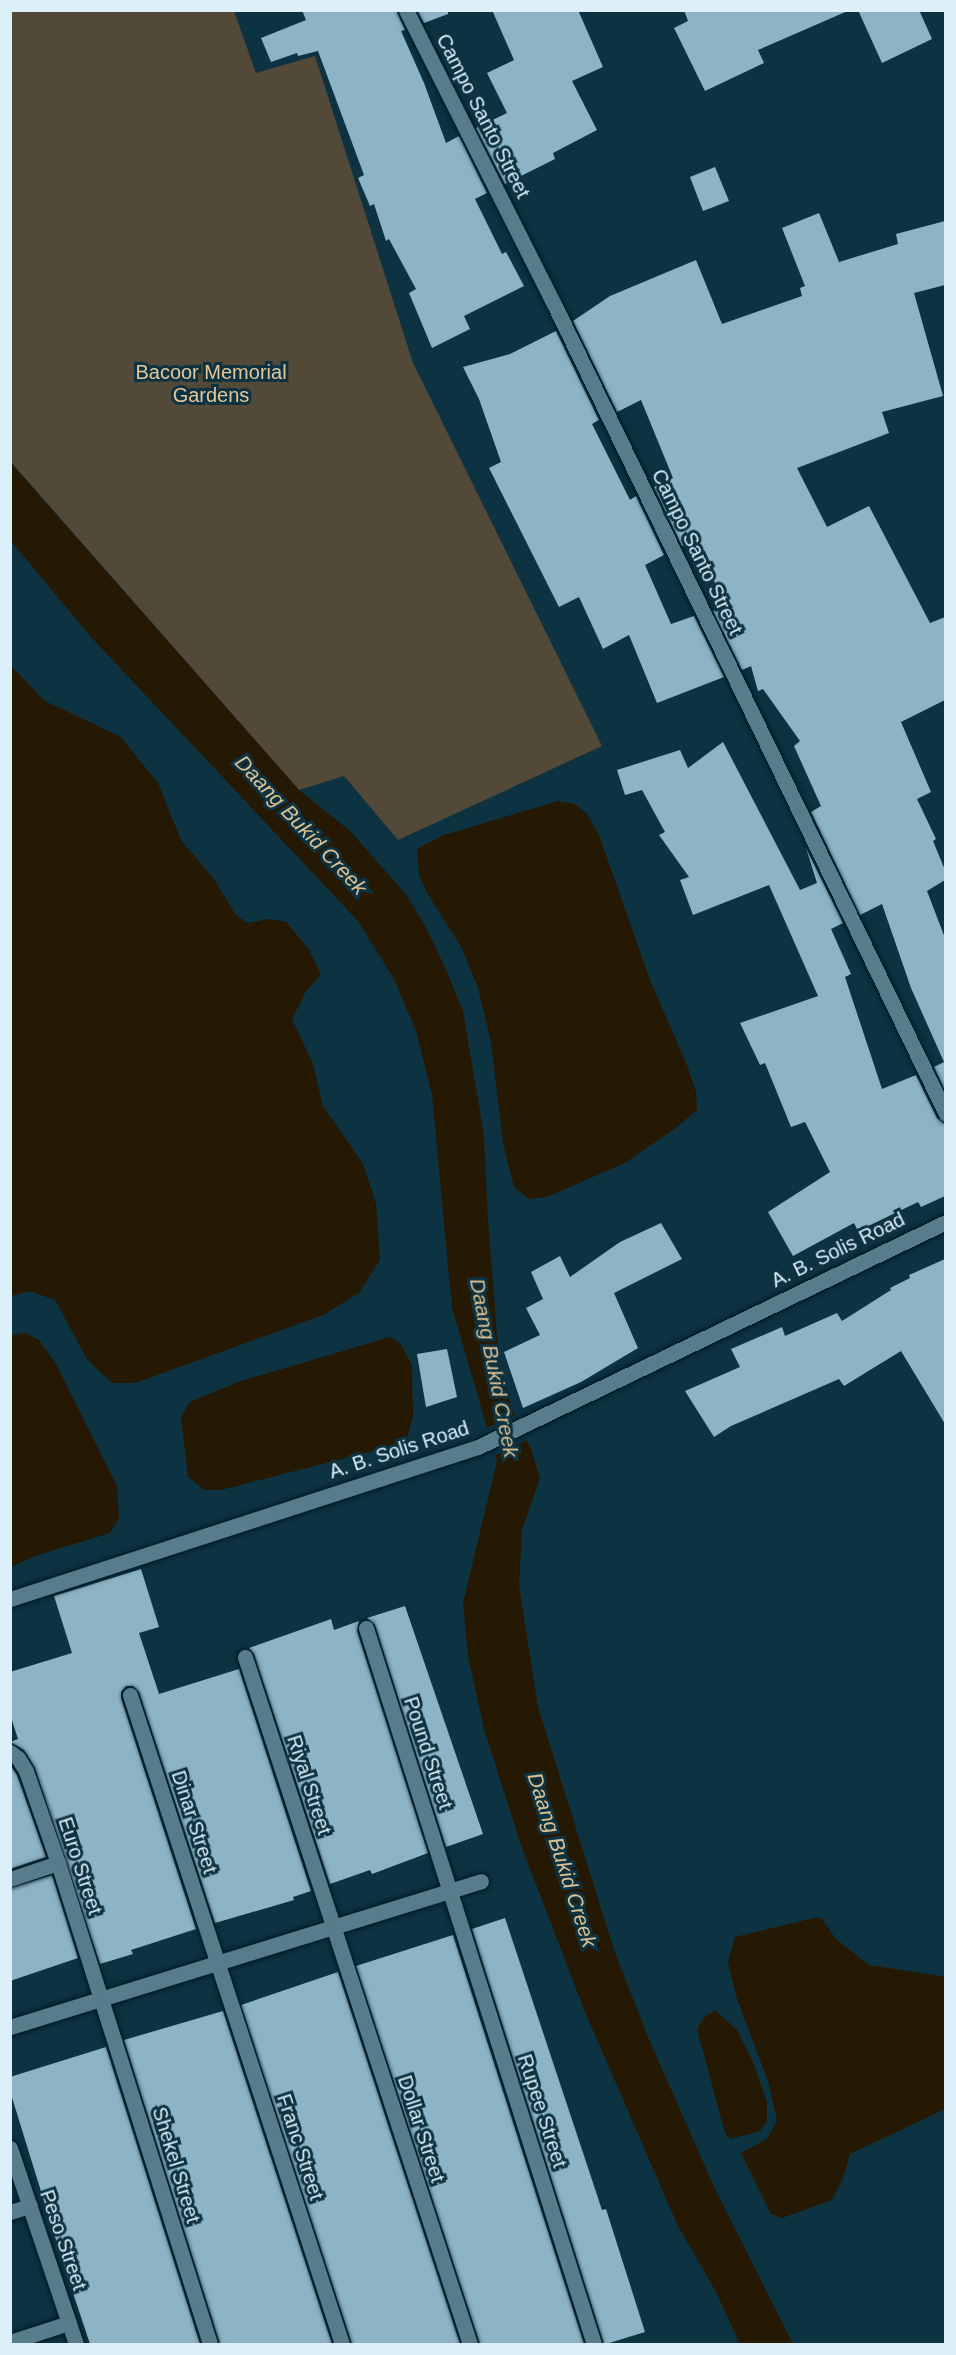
<!DOCTYPE html>
<html>
<head>
<meta charset="utf-8">
<style>
  body { margin:0 }
  #map { position:relative; width:956px; height:2355px; overflow:hidden; background:#0d3241; font-family:Helvetica,sans-serif }
  div>[style] { position:absolute }
  .green>* { inset:0; background:#534938 }
  .water>* { inset:0; background:#261903 }
  .pier>* { inset:0; background:#0d3241 }
  .building>* { inset:0; background:#8db4c6 }
  .roads { filter:drop-shadow(0 0 2px #001924) drop-shadow(0 0 2px #001924) }
  .street>* { height:15px; margin:-7.5px; padding:0 7.5px; transform-origin:7.5px; border-radius:7.5px; background:#577c8c }
  .secondary>* { height:15px; margin:-7.5px; padding:0 7.5px; transform-origin:7.5px; border-radius:7.5px; background:#577c8c }
  span { translate:-50% -50%; white-space:nowrap; text-align:center; line-height:1.15; -webkit-text-stroke:6px #0d3241; paint-order:stroke }
  .street-label { font-size:20px; color:#dcf0f9 }
  .park-label { font-size:20px; color:#e5c797 }
  .water-label { font-size:21px; color:#dec090; font-style:italic }
  .frame { position:absolute; inset:0; border:12px solid #dcf0f9; pointer-events:none }
</style>
</head>
<body>
<div id="map">
  <div class="green">
    <i style="clip-path:polygon(10px 11px,234px 11px,256px 73px,315px 56px,413px 363px,602px 746px,398px 840px,344px 776px,299px 790px,11px 462px)"></i>
  </div>
  <div class="water">
    <i style="clip-path:polygon(10px 462px,299px 790px,350px 831px,404px 892px,425px 925px,447px 972px,463px 1011px,484px 1135px,488px 1221px,499px 1360px,512px 1409px,531px 1449px,540px 1478px,522px 1530px,519px 1585px,538px 1707px,614px 1950px,648px 2037px,715px 2189px,793px 2344px,740px 2344px,716px 2292px,678px 2226px,585px 2012px,521px 1845px,484px 1729px,468px 1656px,463px 1603px,497px 1461px,452px 1308px,432px 1095px,416px 1031px,394px 979px,358px 921px,91px 637px,11px 541px)"></i>
    <i style="clip-path:polygon(11px 666px,45px 701px,121px 737px,158px 783px,181px 840px,214px 879px,235px 914px,247px 923px,268px 919px,286px 922px,308px 948px,321px 975px,306px 991px,292px 1019px,313px 1064px,323px 1106px,363px 1164px,376px 1204px,380px 1260px,359px 1293px,323px 1315px,135px 1383px,112px 1383px,87px 1359px,55px 1300px,30px 1291px,11px 1296px)"></i>
    <i style="clip-path:polygon(558px 801px,575px 804px,587px 814px,599px 835px,650px 980px,687px 1065px,696px 1092px,697px 1110px,673px 1130px,625px 1163px,547px 1197px,529px 1199px,514px 1187px,503px 1143px,491px 1042px,478px 988px,462px 948px,427px 893px,419px 875px,417px 849px,444px 835px)"></i>
    <i style="clip-path:polygon(26px 1333px,39px 1340px,56px 1364px,117px 1486px,119px 1518px,110px 1533px,35px 1556px,11px 1567px,11px 1335px)"></i>
    <i style="clip-path:polygon(390px 1337px,400px 1343px,412px 1365px,413px 1415px,408px 1436px,392px 1446px,221px 1490px,205px 1490px,188px 1477px,181px 1417px,190px 1402px,238px 1382px)"></i>
    <i style="clip-path:polygon(818px 1917px,822px 1919px,836px 1939px,869px 1965px,945px 1977px,945px 2109px,850px 2154px,843px 2178px,832px 2200px,782px 2218px,771px 2214px,741px 2153px,767px 2139px,777px 2120px,768px 2081px,737px 1999px,728px 1962px,735px 1937px)"></i>
    <i style="clip-path:polygon(715px 2010px,737px 2030px,753px 2062px,767px 2102px,767px 2121px,760px 2131px,730px 2139px,725px 2133px,697px 2029px,704px 2018px)"></i>
  </div>
  <div class="pier">
    <i style="clip-path:polygon(518px 1414px,530px 1439px,492px 1457px,485px 1429px)"></i>
  </div>
  <div class="building">
    <i style="clip-path:polygon(302px 10px,396px 10px,405px 30px,401px 31px,424px 83px,446px 143px,459px 136px,487px 193px,475px 199px,502px 254px,506px 252px,524px 286px,464px 316px,470px 329px,432px 348px,409px 293px,416px 289px,389px 239px,386px 241px,374px 204px,370px 206px,358px 178px,364px 175px,318px 51px,298px 56px,297px 53px,271px 62px,261px 38px,306px 20px)"></i>
    <i style="clip-path:polygon(417px 10px,448px 10px,448px 14px,424px 23px)"></i>
    <i style="clip-path:polygon(492px 10px,578px 10px,603px 67px,572px 81px,597px 130px,553px 153px,555px 159px,505px 184px,476px 128px,507px 113px,487px 73px,514px 60px)"></i>
    <i style="clip-path:polygon(684px 10px,850px 10px,758px 50px,764px 63px,705px 91px,674px 28px,688px 21px)"></i>
    <i style="clip-path:polygon(858px 10px,919px 10px,932px 39px,882px 63px)"></i>
    <i style="clip-path:polygon(715px 167px,729px 201px,703px 211px,690px 177px)"></i>
    <i style="clip-path:polygon(819px 213px,839px 262px,898px 244px,896px 234px,945px 221px,945px 285px,914px 293px,943px 396px,882px 412px,889px 433px,797px 468px,827px 527px,869px 506px,930px 623px,945px 617px,945px 700px,901px 722px,931px 792px,917px 799px,936px 839px,933px 841px,945px 870px,945px 880px,927px 891px,945px 938px,945px 1091px,934px 1067px,944px 1062px,911px 988px,882px 904px,860px 915px,811px 812px,821px 806px,794px 746px,800px 741px,763px 689px,758px 691px,751px 666px,742px 670px,713px 611px,726px 607px,695px 540px,682px 546px,654px 487px,673px 478px,641px 400px,617px 412px,573px 321px,610px 296px,696px 260px,722px 324px,802px 296px,800px 288px,805px 286px,782px 228px)"></i>
    <i style="clip-path:polygon(556px 331px,599px 420px,592px 424px,630px 500px,636px 496px,664px 555px,645px 565px,671px 624px,694px 616px,724px 677px,657px 703px,629px 635px,603px 649px,579px 597px,559px 607px,489px 468px,501px 462px,479px 399px,463px 367px,510px 354px)"></i>
    <i style="clip-path:polygon(723px 742px,800px 890px,817px 883px,806px 848px,843px 923px,831px 929px,851px 974px,845px 977px,882px 1089px,916px 1075px,937px 1118px,945px 1124px,945px 1196px,921px 1207px,918px 1202px,858px 1231px,854px 1223px,793px 1256px,768px 1212px,830px 1172px,805px 1122px,791px 1127px,765px 1063px,760px 1065px,740px 1023px,818px 996px,769px 885px,693px 915px,680px 880px,689px 877px,659px 835px,665px 832px,642px 790px,625px 795px,617px 770px,680px 750px,688px 768px)"></i>
    <i style="clip-path:polygon(661px 1223px,682px 1259px,614px 1293px,638px 1348px,581px 1382px,523px 1408px,504px 1352px,540px 1335px,526px 1308px,543px 1299px,531px 1272px,560px 1256px,570px 1277px,620px 1242px)"></i>
    <i style="clip-path:polygon(945px 1259px,945px 1424px,901px 1351px,844px 1386px,839px 1379px,731px 1426px,714px 1437px,685px 1391px,740px 1367px,731px 1349px,782px 1327px,785px 1336px,837px 1313px,842px 1321px,891px 1290px,890px 1288px,910px 1278px,909px 1275px)"></i>
    <i style="clip-path:polygon(447px 1349px,457px 1397px,426px 1407px,417px 1354px)"></i>
    <i style="clip-path:polygon(141px 1569px,159px 1627px,139px 1633px,159px 1694px,239px 1669px,311px 1891px,293px 1897px,294px 1900px,215px 1923px,139px 1692px,133px 1686px,126px 1686px,121px 1692px,121px 1698px,196px 1929px,131px 1950px,133px 1954px,100px 1964px,35px 1768px,24px 1750px,10px 1742px,18px 1739px,10px 1714px,10px 1672px,72px 1653px,54px 1596px)"></i>
    <i style="clip-path:polygon(405px 1606px,483px 1834px,446px 1847px,375px 1625px,367px 1618px)"></i>
    <i style="clip-path:polygon(331px 1619px,334px 1630px,359px 1621px,357px 1631px,428px 1853px,372px 1874px,370px 1870px,330px 1884px,254px 1654px,249px 1648px)"></i>
    <i style="clip-path:polygon(10px 1765px,17px 1775px,46px 1857px,10px 1869px)"></i>
    <i style="clip-path:polygon(52px 1875px,78px 1958px,10px 1981px,10px 1888px)"></i>
    <i style="clip-path:polygon(505px 1918px,602px 2210px,606px 2209px,645px 2332px,606px 2344px,604px 2344px,472px 1929px)"></i>
    <i style="clip-path:polygon(453px 1935px,584px 2344px,480px 2344px,356px 1966px)"></i>
    <i style="clip-path:polygon(338px 1972px,460px 2344px,352px 2344px,241px 2005px)"></i>
    <i style="clip-path:polygon(223px 2011px,332px 2344px,220px 2344px,124px 2040px)"></i>
    <i style="clip-path:polygon(106px 2047px,200px 2344px,90px 2344px,65px 2269px,10px 2091px,10px 2077px)"></i>
  </div>
  <div class="roads">
    <div class="street">
      <i style="left:406px;top:10px;width:329px;rotate:63.3deg"></i>
      <i style="left:554px;top:304px;width:900px;rotate:64.18deg"></i>
      <i style="left:366px;top:1628px;width:751px;rotate:72.34deg"></i>
      <i style="left:245px;top:1657px;width:723px;rotate:71.87deg"></i>
      <i style="left:130px;top:1695px;width:683px;rotate:71.91deg"></i>
      <i style="left:10px;top:1752px;width:10px;rotate:37deg"></i>
      <i style="left:18px;top:1758px;width:15px;rotate:58deg"></i>
      <i style="left:26px;top:1771px;width:97px;rotate:70.8deg"></i>
      <i style="left:58px;top:1863px;width:504px;rotate:72.46deg"></i>
      <i style="left:10px;top:1879px;width:51px;rotate:-18.4deg"></i>
      <i style="left:10px;top:2027px;width:493px;rotate:-17.2deg"></i>
      <i style="left:10px;top:2148px;width:207px;rotate:71.4deg"></i>
      <i style="left:10px;top:2212px;width:21px;rotate:-17deg"></i>
      <i style="left:10px;top:2342px;width:62px;rotate:-17.9deg"></i>
    </div>
    <div class="secondary">
      <i style="left:10px;top:1599px;width:492px;rotate:-18deg"></i>
      <i style="left:478px;top:1447px;width:519px;rotate:-25.68deg"></i>
    </div>
  </div>
  <div class="street-label">
    <span style="left:483px;top:116px;rotate:63deg">Campo Santo Street</span>
    <span style="left:697px;top:552px;rotate:64deg">Campo Santo Street</span>
    <span style="left:838px;top:1250px;rotate:-26deg">A. B. Solis Road</span>
    <span style="left:399px;top:1450px;rotate:-18deg">A. B. Solis Road</span>
    <span style="left:428px;top:1753px;rotate:72deg">Pound Street</span>
    <span style="left:309px;top:1785px;rotate:72deg">Riyal Street</span>
    <span style="left:194px;top:1822px;rotate:72deg">Dinar Street</span>
    <span style="left:80px;top:1866px;rotate:72deg">Euro Street</span>
    <span style="left:542px;top:2111px;rotate:72deg">Rupee Street</span>
    <span style="left:421px;top:2129px;rotate:72deg">Dollar Street</span>
    <span style="left:300px;top:2147px;rotate:72deg">Franc Street</span>
    <span style="left:176px;top:2165px;rotate:73deg">Shekel Street</span>
    <span style="left:63px;top:2240px;rotate:71deg">Peso Street</span>
  </div>
  <div class="park-label">
    <span style="left:211px;top:384px">Bacoor Memorial<br>Gardens</span>
  </div>
  <div class="water-label">
    <span style="left:301px;top:825px;rotate:47deg">Daang Bukid Creek</span>
    <span style="left:494px;top:1368px;rotate:79deg">Daang Bukid Creek</span>
    <span style="left:562px;top:1860px;rotate:72deg">Daang Bukid Creek</span>
  </div>
  <div class="frame"></div>
</div>
</body>
</html>
